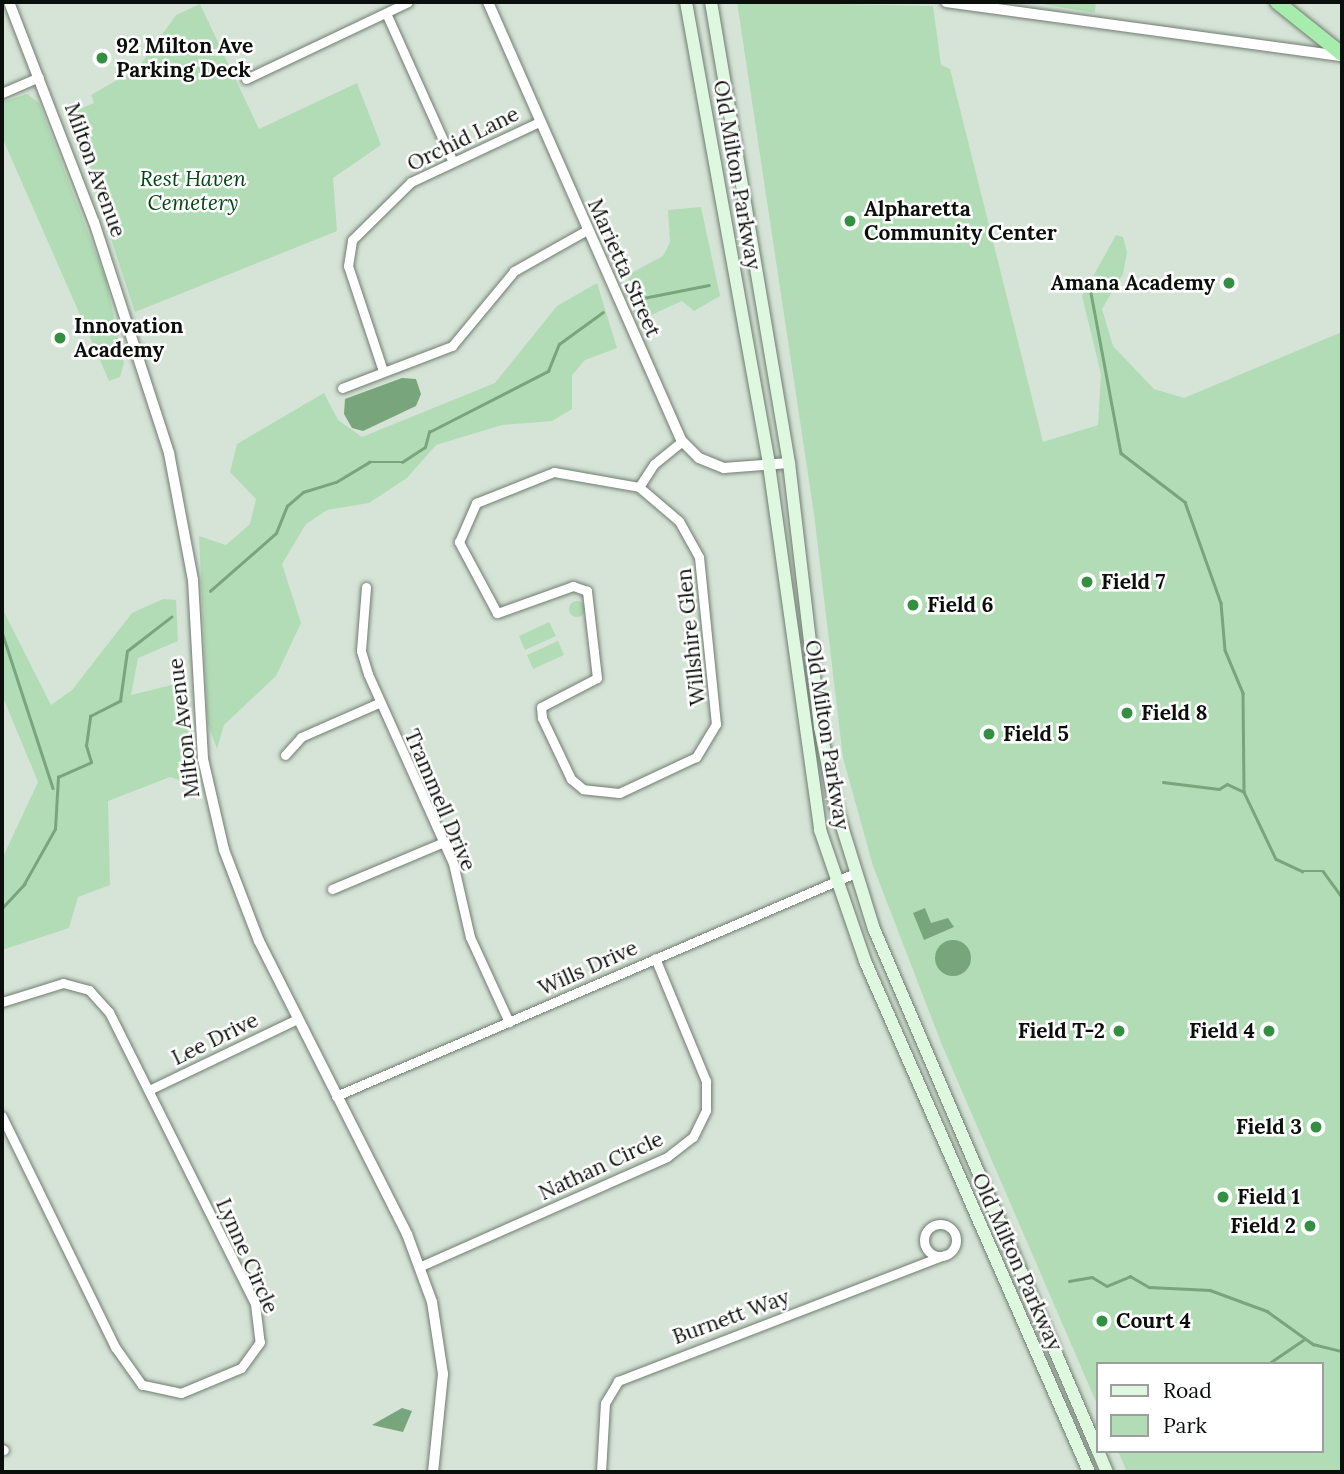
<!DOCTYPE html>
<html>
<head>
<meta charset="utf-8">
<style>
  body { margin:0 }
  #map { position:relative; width:1344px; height:1474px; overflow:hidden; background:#d6e4d7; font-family:Lora,serif }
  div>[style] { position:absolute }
  .green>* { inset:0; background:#b2dcb5 }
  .round { border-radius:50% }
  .water>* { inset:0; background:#79a57c }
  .stream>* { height:2.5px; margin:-1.25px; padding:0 1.25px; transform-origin:1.25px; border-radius:1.25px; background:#79a57c }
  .roads { filter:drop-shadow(0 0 2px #707d71) drop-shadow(0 0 2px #707d71) }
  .minor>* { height:9px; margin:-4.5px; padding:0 4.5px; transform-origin:4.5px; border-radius:4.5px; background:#fff }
  .minor>.ring { margin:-4.5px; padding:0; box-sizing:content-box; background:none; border:9px solid #fff; border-radius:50% }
  .tertiary>* { height:10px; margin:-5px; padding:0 5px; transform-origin:5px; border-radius:5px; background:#fff }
  .secondary>* { height:12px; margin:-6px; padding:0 6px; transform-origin:6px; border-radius:6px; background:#def8e0 }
  .trunk>* { height:14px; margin:-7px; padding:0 7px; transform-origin:7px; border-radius:7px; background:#a6ecac }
  .dots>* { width:19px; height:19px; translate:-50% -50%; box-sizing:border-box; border:4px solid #fff; border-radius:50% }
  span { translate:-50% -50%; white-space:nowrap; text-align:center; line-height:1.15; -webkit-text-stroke:5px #fff; paint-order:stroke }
  .poi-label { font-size:21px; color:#0b0f0b; font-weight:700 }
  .left { translate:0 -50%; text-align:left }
  .right { translate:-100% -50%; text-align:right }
  .street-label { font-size:21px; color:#0b0f0b }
  .park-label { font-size:21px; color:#004813; font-style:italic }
  .frame { position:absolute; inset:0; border:4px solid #0b0f0b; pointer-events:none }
  .legend { position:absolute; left:1096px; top:1362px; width:228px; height:91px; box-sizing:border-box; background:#fff; border:2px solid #9d9f9d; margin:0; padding:9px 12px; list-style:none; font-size:21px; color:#0b0f0b }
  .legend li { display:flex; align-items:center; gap:14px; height:35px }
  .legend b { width:35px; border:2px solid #9d9f9d }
</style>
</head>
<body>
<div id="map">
  <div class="green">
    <i style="clip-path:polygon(737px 2px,933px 6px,941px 65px,950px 69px,1043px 442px,1098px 425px,1101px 374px,1082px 296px,1116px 235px,1123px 237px,1127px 252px,1123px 274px,1102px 309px,1113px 346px,1154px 389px,1184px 398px,1342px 332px,1342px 1472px,1127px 1472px,1118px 1451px,1321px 1451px,1321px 1364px,1097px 1364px,1097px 1404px,942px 1045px,873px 866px,843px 758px,814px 514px)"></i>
    <i style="clip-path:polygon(1030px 2px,1096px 2px,1095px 13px)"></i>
    <i style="clip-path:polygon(200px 4px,259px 129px,357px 83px,381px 145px,333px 178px,337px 231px,135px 312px,70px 113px,94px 103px,91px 95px,138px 68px,176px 15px)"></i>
    <i style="clip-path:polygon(27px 94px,39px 103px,106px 280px,124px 363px,120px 377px,109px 381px,2px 137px,2px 102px)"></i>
    <i style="clip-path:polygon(701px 207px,720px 296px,694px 311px,682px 301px,638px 321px,623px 287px,633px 272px,663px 256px,670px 242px,668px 210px)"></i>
    <i style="clip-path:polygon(597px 283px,617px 348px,585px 360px,572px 375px,572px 409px,552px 421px,502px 425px,436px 445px,407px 478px,369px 503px,327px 510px,306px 524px,282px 564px,301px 623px,276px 676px,224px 725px,217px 749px,208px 724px,199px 536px,226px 545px,250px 524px,256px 499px,230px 472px,237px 444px,324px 393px,338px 420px,362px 437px,495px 383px,557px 306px)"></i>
    <i style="clip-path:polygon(163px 599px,176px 600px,178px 641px,138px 658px,131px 695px,180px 683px,201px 787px,170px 777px,108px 801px,110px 885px,78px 897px,69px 928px,2px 950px,2px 859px,38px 782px,2px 695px,2px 608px,51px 705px,72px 690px,132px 613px)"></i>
    <i class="round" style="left:569px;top:601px;width:16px;height:16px"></i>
    <i style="clip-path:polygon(549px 622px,556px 636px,525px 650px,519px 636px)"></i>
    <i style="clip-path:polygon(558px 641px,564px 655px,533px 669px,527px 655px)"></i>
  </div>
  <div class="water">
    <i style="clip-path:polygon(402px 378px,416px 379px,421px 394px,416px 406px,363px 431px,352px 428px,344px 414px,345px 399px)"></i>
    <i style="clip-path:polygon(925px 908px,931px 923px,948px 918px,954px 927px,924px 940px,913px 913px)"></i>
    <i class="round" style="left:935px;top:940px;width:36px;height:36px"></i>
    <i style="clip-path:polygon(402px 1408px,412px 1411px,403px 1432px,372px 1425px)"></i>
  </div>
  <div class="stream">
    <i style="left:1091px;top:293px;width:163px;rotate:79.4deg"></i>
    <i style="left:1121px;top:453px;width:81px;rotate:37.4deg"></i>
    <i style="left:1185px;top:502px;width:107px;rotate:70.4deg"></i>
    <i style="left:1221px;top:603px;width:47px;rotate:85.1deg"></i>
    <i style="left:1225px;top:650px;width:47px;rotate:67.3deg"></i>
    <i style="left:1243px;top:693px;width:99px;rotate:89.4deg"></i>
    <i style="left:1244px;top:792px;width:74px;rotate:64.5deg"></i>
    <i style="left:1276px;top:859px;width:29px;rotate:25deg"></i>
    <i style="left:1302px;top:871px;width:21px"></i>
    <i style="left:1323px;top:871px;width:32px;rotate:54deg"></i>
    <i style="left:638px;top:299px;width:72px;rotate:-11.2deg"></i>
    <i style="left:210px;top:591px;width:88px;rotate:-41.3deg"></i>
    <i style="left:276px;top:533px;width:29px;rotate:-68deg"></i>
    <i style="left:287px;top:506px;width:21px;rotate:-41deg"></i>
    <i style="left:303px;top:492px;width:34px;rotate:-17deg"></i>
    <i style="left:336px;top:482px;width:39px;rotate:-31deg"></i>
    <i style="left:369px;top:462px;width:33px"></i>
    <i style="left:402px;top:462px;width:27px;rotate:-33deg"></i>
    <i style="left:425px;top:447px;width:16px;rotate:-75deg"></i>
    <i style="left:429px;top:432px;width:134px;rotate:-27.1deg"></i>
    <i style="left:548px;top:371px;width:29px;rotate:-68deg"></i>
    <i style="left:559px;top:344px;width:54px;rotate:-36deg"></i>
    <i style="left:2px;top:632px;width:164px;rotate:71.9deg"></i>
    <i style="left:1163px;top:782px;width:56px;rotate:7.1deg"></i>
    <i style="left:1219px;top:789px;width:9px;rotate:-32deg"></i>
    <i style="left:1227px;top:784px;width:19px;rotate:25deg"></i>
    <i style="left:2px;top:908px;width:33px;rotate:-47deg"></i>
    <i style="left:24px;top:884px;width:63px;rotate:-60.6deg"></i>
    <i style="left:55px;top:829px;width:52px;rotate:-86.7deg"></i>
    <i style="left:58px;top:777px;width:36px;rotate:-24deg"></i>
    <i style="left:91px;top:762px;width:17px;rotate:-107deg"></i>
    <i style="left:86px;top:746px;width:30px;rotate:-82deg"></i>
    <i style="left:90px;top:716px;width:34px;rotate:-27deg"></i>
    <i style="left:120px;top:701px;width:50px;rotate:-82deg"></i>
    <i style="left:127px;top:651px;width:56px;rotate:-37.7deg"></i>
    <i style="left:1069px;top:1281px;width:23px;rotate:-10deg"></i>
    <i style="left:1092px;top:1277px;width:17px;rotate:31deg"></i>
    <i style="left:1107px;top:1286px;width:25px;rotate:-23deg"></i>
    <i style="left:1130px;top:1276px;width:22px;rotate:30deg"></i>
    <i style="left:1149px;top:1287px;width:61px;rotate:2.8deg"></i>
    <i style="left:1210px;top:1290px;width:61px;rotate:20.2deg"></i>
    <i style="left:1267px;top:1311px;width:57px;rotate:35.7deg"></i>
    <i style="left:1313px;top:1344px;width:30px;rotate:14deg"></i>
    <i style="left:1268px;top:1364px;width:42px;rotate:-34.4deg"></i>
  </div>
  <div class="roads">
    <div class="minor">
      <i style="left:386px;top:13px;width:161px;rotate:65.8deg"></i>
      <i style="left:246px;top:79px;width:179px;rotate:-25.4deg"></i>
      <i style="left:2px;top:93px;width:40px;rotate:-23.4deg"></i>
      <i style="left:383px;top:371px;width:111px;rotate:-108.4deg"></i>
      <i style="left:348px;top:266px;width:26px;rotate:-81deg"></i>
      <i style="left:352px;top:240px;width:83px;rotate:-44.5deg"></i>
      <i style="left:411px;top:182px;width:141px;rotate:-25.1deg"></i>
      <i style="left:342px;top:388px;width:118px;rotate:-20.9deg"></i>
      <i style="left:452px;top:346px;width:97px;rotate:-50.4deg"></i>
      <i style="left:514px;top:271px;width:84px;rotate:-29.3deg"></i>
      <i style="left:554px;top:472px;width:86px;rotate:10deg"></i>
      <i style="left:639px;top:487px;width:52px;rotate:40.4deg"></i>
      <i style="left:679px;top:521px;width:41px;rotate:60.9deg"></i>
      <i style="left:699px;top:557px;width:168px;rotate:84.2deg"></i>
      <i style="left:716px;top:724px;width:39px;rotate:121deg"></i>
      <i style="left:696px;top:757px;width:85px;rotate:154.9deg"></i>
      <i style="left:619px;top:793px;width:36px;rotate:-174deg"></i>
      <i style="left:583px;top:789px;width:16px;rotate:-140deg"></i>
      <i style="left:571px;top:779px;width:68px;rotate:-115.4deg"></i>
      <i style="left:542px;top:718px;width:11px;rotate:-95deg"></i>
      <i style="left:541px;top:707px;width:63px;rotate:-27.4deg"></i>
      <i style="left:597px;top:678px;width:88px;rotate:-96.6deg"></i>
      <i style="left:587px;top:591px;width:15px;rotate:-160deg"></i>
      <i style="left:573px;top:586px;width:81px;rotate:160.4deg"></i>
      <i style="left:497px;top:613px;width:81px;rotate:-118.2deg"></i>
      <i style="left:459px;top:542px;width:43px;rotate:-66.4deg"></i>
      <i style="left:476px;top:503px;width:84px;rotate:-21.7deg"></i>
      <i style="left:639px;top:487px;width:27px;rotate:-57deg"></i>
      <i style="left:654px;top:464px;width:36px;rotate:-39deg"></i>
      <i style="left:366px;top:587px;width:64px;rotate:94.5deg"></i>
      <i style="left:361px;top:651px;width:24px;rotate:73deg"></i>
      <i style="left:368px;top:674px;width:207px;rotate:65.8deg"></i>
      <i style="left:453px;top:863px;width:76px;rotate:77.1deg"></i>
      <i style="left:470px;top:937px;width:94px;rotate:65.4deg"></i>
      <i style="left:285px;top:755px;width:24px;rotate:-48deg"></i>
      <i style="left:301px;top:737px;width:85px;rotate:-23.6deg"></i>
      <i style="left:332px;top:889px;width:121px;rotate:-22.8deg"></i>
      <i style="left:2px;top:1002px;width:64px;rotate:-17.3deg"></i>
      <i style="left:63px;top:983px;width:27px;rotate:15deg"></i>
      <i style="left:89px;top:990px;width:30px;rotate:48deg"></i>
      <i style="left:109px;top:1012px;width:326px;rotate:63.4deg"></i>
      <i style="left:255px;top:1304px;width:38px;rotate:83deg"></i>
      <i style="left:260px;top:1342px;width:32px;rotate:126deg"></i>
      <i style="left:241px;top:1368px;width:65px;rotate:157.4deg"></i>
      <i style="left:181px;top:1393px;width:40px;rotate:-168deg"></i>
      <i style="left:142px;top:1385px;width:47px;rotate:-125.4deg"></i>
      <i style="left:115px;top:1347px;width:257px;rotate:-116.1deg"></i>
      <i style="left:149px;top:1090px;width:164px;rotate:-25.6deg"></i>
      <i style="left:336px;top:1096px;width:565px;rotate:-23.25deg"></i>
      <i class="ring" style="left:924px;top:1224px;width:23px;height:23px"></i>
      <i style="left:421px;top:1266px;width:269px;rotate:-23.9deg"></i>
      <i style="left:667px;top:1157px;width:33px;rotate:-38deg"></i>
      <i style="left:693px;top:1137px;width:30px;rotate:-64deg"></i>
      <i style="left:706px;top:1110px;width:29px;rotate:-90deg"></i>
      <i style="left:706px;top:1081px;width:133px;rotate:-112.5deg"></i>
      <i style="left:2px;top:1449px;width:2px;rotate:27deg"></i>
      <i style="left:601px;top:1472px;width:69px;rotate:-86.7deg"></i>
      <i style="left:605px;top:1403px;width:26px;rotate:-59deg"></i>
      <i style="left:618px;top:1381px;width:350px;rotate:-21.1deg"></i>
    </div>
    <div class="tertiary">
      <i style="left:9px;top:2px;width:236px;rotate:68.9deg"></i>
      <i style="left:94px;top:222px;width:243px;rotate:72deg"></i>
      <i style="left:169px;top:453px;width:129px;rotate:79.3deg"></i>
      <i style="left:193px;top:580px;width:179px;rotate:86.8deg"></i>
      <i style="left:203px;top:759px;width:93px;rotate:77deg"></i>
      <i style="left:224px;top:850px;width:97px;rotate:69deg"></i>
      <i style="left:259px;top:941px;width:328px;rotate:63.2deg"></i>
      <i style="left:407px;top:1234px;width:72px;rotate:69.8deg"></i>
      <i style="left:432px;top:1302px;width:73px;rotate:81.3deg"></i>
      <i style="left:443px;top:1374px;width:99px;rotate:95.8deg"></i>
      <i style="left:488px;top:2px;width:480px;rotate:66.2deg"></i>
      <i style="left:682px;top:441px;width:24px;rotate:45deg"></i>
      <i style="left:699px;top:458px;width:27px;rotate:22deg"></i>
      <i style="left:724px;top:468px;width:65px;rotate:-4.4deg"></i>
      <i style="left:946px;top:2px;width:400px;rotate:7.8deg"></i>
    </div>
    <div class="secondary">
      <i style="left:686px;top:2px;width:470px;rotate:79.8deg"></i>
      <i style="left:769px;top:465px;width:369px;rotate:82deg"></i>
      <i style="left:820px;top:830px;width:139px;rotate:71deg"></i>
      <i style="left:865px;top:961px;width:558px;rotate:66.33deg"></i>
      <i style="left:711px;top:2px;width:468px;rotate:80.4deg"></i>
      <i style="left:789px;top:463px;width:266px;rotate:83.3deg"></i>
      <i style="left:820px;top:727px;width:82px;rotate:78.7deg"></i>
      <i style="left:836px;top:807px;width:128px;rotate:72.7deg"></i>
      <i style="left:874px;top:929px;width:566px;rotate:66.79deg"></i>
      <i style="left:1098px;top:1451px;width:23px;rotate:67deg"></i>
    </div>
    <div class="trunk">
      <i style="left:1277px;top:2px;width:83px;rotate:38.7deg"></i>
    </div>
  </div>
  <div class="dots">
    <i style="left:102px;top:58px;background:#339042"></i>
    <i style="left:850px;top:221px;background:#339042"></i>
    <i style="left:1229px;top:283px;background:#339042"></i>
    <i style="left:60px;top:338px;background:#339042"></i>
    <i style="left:1087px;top:582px;background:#339042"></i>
    <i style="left:913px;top:605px;background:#339042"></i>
    <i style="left:1127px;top:713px;background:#339042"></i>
    <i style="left:989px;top:734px;background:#339042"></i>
    <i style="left:1119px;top:1031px;background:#339042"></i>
    <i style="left:1269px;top:1031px;background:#339042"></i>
    <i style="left:1316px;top:1127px;background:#339042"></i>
    <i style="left:1223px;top:1197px;background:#339042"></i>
    <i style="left:1310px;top:1226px;background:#339042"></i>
    <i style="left:1102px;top:1321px;background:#339042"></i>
  </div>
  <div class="poi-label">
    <span class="left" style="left:116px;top:58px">92 Milton Ave<br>Parking Deck</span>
    <span class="left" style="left:864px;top:221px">Alpharetta<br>Community Center</span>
    <span class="right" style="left:1215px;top:283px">Amana Academy</span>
    <span class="left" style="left:74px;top:338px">Innovation<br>Academy</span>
    <span class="left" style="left:1101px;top:582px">Field 7</span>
    <span class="left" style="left:927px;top:605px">Field 6</span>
    <span class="left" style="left:1141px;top:713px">Field 8</span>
    <span class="left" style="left:1003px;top:734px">Field 5</span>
    <span class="right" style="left:1105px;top:1031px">Field T-2</span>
    <span class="right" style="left:1255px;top:1031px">Field 4</span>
    <span class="right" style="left:1302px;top:1127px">Field 3</span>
    <span class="left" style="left:1237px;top:1197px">Field 1</span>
    <span class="right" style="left:1296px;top:1226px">Field 2</span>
    <span class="left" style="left:1116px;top:1321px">Court 4</span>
  </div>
  <div class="street-label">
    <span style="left:463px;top:139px;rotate:-26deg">Orchid Lane</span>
    <span style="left:95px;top:170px;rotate:70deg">Milton Avenue</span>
    <span style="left:737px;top:175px;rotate:80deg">Old Milton Parkway</span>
    <span style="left:624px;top:268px;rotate:66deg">Marietta Street</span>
    <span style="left:691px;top:637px;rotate:-96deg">Willshire Glen</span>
    <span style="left:184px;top:728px;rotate:-97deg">Milton Avenue</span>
    <span style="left:827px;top:735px;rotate:81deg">Old Milton Parkway</span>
    <span style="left:440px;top:800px;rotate:67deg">Trammell Drive</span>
    <span style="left:588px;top:968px;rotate:-24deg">Wills Drive</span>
    <span style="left:215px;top:1039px;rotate:-26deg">Lee Drive</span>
    <span style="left:601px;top:1166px;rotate:-25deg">Nathan Circle</span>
    <span style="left:247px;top:1256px;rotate:66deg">Lynne Circle</span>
    <span style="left:1017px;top:1262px;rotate:66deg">Old Milton Parkway</span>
    <span style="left:731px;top:1317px;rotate:-20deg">Burnett Way</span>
  </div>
  <div class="park-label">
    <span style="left:193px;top:191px">Rest Haven<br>Cemetery</span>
  </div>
  <div class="frame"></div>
  <ul class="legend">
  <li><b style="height:9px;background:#def8e0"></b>Road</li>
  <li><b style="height:19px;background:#b2dcb5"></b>Park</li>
  </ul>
</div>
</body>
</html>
